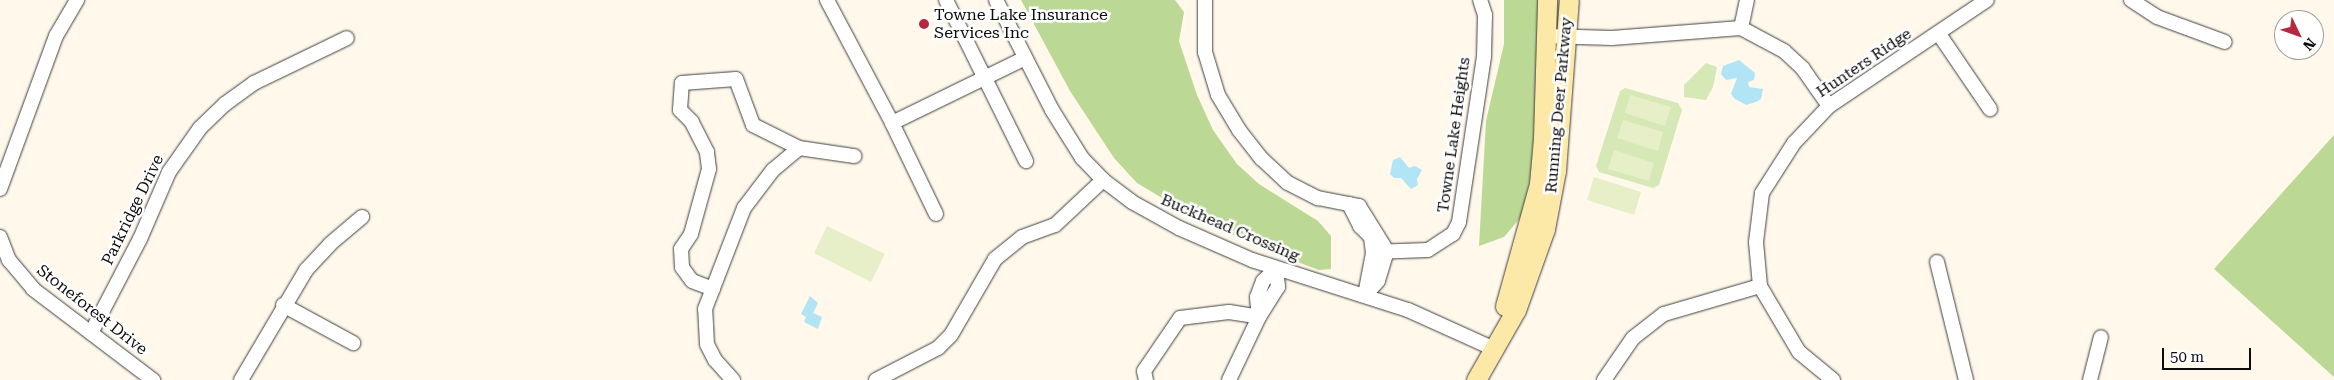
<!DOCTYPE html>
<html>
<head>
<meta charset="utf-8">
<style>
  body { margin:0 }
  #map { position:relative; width:2334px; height:380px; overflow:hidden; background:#fff8eb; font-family:"Roboto Serif",serif }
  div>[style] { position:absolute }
  .green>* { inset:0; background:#d6e8b6 }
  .forest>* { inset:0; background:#bcd895 }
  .pitch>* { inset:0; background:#e6efc7 }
  .water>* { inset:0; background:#b1e4f5 }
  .roads { filter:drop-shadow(0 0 1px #3f3f3f) drop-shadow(0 0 1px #3f3f3f) }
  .street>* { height:14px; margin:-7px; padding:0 7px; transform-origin:7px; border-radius:7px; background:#fff }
  .secondary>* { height:19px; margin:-9.5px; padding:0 9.5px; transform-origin:9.5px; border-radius:9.5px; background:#fde9a7 }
  .dots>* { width:14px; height:14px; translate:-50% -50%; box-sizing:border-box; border:2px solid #fff; border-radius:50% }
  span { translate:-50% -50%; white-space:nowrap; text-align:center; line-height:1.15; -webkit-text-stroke:5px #fff; paint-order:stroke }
  .poi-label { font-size:16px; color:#0c0c0c }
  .left { translate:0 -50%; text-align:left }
  .street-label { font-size:16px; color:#0c0c0c }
  .north { position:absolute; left:2274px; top:10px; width:50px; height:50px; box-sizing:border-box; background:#fff; border:1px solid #9e9e9e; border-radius:50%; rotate:132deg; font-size:14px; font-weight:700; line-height:20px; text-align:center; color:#0c0c0c }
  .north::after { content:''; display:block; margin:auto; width:18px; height:22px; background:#b82740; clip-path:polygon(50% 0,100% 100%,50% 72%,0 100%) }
  .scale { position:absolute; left:2162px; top:348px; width:89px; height:22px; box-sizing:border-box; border:2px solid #0c0c0c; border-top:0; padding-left:6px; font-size:15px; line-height:18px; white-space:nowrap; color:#0c0c0c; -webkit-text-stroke:4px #fff; paint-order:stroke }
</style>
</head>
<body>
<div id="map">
  <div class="green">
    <i style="clip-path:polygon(1706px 63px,1717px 67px,1713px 87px,1706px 100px,1684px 97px,1684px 85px)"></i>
    <i style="clip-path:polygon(1625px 88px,1678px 103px,1682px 110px,1659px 185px,1653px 188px,1599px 172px,1596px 166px,1620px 91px)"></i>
  </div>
  <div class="forest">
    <i style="clip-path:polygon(1021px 0,1175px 0,1184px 12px,1179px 41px,1197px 95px,1213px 130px,1237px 164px,1259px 184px,1318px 221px,1331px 236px,1331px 269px,1319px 270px,1273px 253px,1192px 216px,1137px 183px,1114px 158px,1070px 91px)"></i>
    <i style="clip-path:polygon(1504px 0,1542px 0,1540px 140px,1521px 217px,1504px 237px,1479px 246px,1486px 121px,1504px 44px)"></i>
    <i style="clip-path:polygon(2334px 135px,2334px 377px,2214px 269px)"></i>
  </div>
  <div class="pitch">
    <i style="clip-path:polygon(1630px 95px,1671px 107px,1665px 126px,1625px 113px)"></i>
    <i style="clip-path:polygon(1623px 120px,1663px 132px,1658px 151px,1617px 138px)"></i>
    <i style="clip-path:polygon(1614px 150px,1654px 163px,1649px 181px,1608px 169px)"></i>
    <i style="clip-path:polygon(1594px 177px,1641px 192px,1634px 215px,1587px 200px)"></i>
    <i style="clip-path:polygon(827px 226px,885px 254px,871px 282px,814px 253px)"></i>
  </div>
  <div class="water">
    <i style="clip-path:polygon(1739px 60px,1755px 73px,1754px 80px,1748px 82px,1749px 87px,1763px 89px,1761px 99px,1756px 102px,1746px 105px,1735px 99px,1731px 94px,1737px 78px,1726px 80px,1721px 74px,1723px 66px)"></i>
    <i style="clip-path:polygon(1400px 157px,1409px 168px,1415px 166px,1422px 170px,1417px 179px,1418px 185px,1411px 189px,1401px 178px,1394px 178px,1390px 174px,1393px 160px)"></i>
    <i style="clip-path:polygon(810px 296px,818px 303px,813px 313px,822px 317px,818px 329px,804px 322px,806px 317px,801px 314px)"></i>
  </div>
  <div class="roads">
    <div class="street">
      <i style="left:827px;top:0;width:139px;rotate:62.1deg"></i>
      <i style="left:946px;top:0;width:180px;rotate:63.6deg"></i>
      <i style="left:996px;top:0;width:123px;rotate:63deg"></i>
      <i style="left:1052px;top:110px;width:57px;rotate:58deg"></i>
      <i style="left:1082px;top:158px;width:30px;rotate:46deg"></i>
      <i style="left:1103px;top:180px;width:36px;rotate:37deg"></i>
      <i style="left:1132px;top:202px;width:54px;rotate:29deg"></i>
      <i style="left:1179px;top:228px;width:80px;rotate:23.7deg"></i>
      <i style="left:1252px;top:260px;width:164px;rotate:17.8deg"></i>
      <i style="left:1408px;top:310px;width:92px;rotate:24.3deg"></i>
      <i style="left:1205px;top:0;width:52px;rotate:90deg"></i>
      <i style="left:1205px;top:52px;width:45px;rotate:73.2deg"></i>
      <i style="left:1218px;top:95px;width:41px;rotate:59deg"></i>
      <i style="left:1239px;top:130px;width:37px;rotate:52deg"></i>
      <i style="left:1262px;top:159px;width:35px;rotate:43deg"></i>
      <i style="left:1288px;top:183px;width:34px;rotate:27deg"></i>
      <i style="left:1318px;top:198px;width:42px;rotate:11deg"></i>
      <i style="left:1359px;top:206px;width:53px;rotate:58.1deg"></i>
      <i style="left:1387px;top:251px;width:31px;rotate:107deg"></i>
      <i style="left:1378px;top:281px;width:19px;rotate:133deg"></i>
      <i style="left:2131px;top:0;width:31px;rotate:33deg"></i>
      <i style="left:2157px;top:17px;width:72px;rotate:20.2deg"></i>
      <i style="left:1741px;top:28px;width:29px;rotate:-78deg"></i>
      <i style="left:1939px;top:34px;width:91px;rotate:55.8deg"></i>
      <i style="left:1546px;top:36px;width:66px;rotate:1.7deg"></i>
      <i style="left:1612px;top:38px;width:129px;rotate:-4.4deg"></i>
      <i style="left:1741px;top:28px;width:49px;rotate:28.1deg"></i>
      <i style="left:1784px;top:51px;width:26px;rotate:43deg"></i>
      <i style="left:1803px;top:69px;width:45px;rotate:54.9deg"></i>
      <i style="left:0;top:189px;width:163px;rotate:-69.9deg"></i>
      <i style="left:56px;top:36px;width:42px;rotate:-59.7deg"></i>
      <i style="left:1349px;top:204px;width:25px;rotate:63deg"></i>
      <i style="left:1360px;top:226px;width:16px;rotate:45deg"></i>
      <i style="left:1371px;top:237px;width:16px;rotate:83deg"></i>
      <i style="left:1373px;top:253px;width:43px;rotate:100.8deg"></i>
      <i style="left:936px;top:214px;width:101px;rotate:-115.8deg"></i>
      <i style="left:892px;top:123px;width:148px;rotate:-26deg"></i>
      <i style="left:0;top:237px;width:25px;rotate:69deg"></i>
      <i style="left:9px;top:260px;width:38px;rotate:50deg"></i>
      <i style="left:33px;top:289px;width:151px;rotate:37.2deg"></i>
      <i style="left:1373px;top:252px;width:55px;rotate:-2.1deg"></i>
      <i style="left:1428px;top:250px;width:30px;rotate:-33deg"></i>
      <i style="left:1453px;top:234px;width:13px;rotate:-63deg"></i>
      <i style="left:1459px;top:222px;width:168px;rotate:-81.4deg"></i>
      <i style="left:1484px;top:56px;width:41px;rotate:-88.6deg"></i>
      <i style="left:1485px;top:15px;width:16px;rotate:-108deg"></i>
      <i style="left:1937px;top:262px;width:122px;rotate:76.2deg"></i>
      <i style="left:713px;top:289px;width:22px;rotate:-159deg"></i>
      <i style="left:692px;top:281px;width:17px;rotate:-126deg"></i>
      <i style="left:682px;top:267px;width:18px;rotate:-93deg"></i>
      <i style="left:681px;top:249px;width:18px;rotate:-56deg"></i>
      <i style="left:691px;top:234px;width:67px;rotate:-74.5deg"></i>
      <i style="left:709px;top:169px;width:17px;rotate:-97deg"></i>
      <i style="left:707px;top:152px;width:34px;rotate:-117deg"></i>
      <i style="left:692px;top:122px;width:17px;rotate:-135deg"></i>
      <i style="left:680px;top:110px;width:27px;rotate:-86deg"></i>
      <i style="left:682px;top:83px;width:54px;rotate:-4.2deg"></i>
      <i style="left:736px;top:79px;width:49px;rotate:69.7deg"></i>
      <i style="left:753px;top:125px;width:51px;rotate:26.6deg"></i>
      <i style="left:799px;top:148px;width:56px;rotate:8.3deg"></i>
      <i style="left:283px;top:305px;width:80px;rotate:28.5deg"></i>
      <i style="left:1259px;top:317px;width:20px;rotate:-96deg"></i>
      <i style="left:1257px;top:297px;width:17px;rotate:-69deg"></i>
      <i style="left:1263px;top:281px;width:18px;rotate:-43deg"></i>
      <i style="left:91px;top:333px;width:106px;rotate:-62.5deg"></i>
      <i style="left:140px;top:239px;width:73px;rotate:-66.6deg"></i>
      <i style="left:169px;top:172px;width:54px;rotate:-54.8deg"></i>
      <i style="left:200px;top:128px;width:35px;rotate:-44deg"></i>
      <i style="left:225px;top:104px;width:36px;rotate:-36deg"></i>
      <i style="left:254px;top:83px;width:103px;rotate:-25.8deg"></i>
      <i style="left:241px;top:380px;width:128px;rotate:-59.4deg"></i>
      <i style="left:306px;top:270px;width:35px;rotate:-47deg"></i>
      <i style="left:330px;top:244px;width:42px;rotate:-40.2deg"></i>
      <i style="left:733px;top:380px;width:27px;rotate:-132deg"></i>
      <i style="left:715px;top:360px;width:18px;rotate:-117deg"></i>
      <i style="left:707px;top:344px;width:35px;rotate:-93deg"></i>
      <i style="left:705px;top:309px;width:108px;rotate:-68.9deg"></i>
      <i style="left:744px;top:208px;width:48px;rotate:-52.7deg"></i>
      <i style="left:773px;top:170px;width:34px;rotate:-40deg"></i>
      <i style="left:876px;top:380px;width:70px;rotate:-27.3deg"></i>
      <i style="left:938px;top:348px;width:18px;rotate:-45deg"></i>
      <i style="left:951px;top:335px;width:88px;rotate:-59.9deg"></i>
      <i style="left:995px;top:259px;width:35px;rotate:-39deg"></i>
      <i style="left:1022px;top:237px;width:35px;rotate:-20deg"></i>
      <i style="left:1055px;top:225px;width:66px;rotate:-43.2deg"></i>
      <i style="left:1146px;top:380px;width:9px;rotate:-103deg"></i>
      <i style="left:1144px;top:371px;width:64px;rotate:-55.8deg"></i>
      <i style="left:1180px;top:318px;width:49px;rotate:-7deg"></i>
      <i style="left:1229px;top:312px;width:30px;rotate:9deg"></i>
      <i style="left:1229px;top:380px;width:70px;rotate:-64.5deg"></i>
      <i style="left:1259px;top:317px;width:36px;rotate:-58deg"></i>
      <i style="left:1278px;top:287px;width:18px;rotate:-96deg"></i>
      <i style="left:1604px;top:380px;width:51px;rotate:-55.4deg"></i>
      <i style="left:1633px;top:338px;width:39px;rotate:-38deg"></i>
      <i style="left:1664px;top:314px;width:100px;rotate:-16.3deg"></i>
      <i style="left:1833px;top:380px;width:44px;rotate:-140.5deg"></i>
      <i style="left:1799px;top:352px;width:77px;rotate:-120.6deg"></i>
      <i style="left:1760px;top:286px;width:44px;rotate:-95.2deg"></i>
      <i style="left:1756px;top:242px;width:49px;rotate:-83deg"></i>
      <i style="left:1762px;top:193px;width:59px;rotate:-57.4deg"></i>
      <i style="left:1794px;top:143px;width:51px;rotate:-46.6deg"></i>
      <i style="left:1829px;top:106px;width:190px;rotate:-33.9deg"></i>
      <i style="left:2090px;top:380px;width:44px;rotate:-75.7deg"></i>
    </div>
    <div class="secondary">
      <i style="left:1505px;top:306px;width:127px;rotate:-74.4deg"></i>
      <i style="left:1539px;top:184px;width:46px;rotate:-85deg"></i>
      <i style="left:1543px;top:138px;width:138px;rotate:-88.3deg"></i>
      <i style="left:1476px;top:380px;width:81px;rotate:-60.3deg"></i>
      <i style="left:1516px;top:310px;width:86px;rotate:-70.3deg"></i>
      <i style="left:1545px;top:229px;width:59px;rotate:-79.3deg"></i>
      <i style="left:1556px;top:171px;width:171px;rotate:-85.7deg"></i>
    </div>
  </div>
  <div class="dots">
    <i style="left:924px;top:24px;background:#b82740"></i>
  </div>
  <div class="poi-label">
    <span class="left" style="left:934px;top:24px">Towne Lake Insurance<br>Services Inc</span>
  </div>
  <div class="street-label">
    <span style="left:1864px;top:63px;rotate:-34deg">Hunters Ridge</span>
    <span style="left:1559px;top:105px;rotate:-85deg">Running Deer Parkway</span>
    <span style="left:1454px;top:135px;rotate:-82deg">Towne Lake Heights</span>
    <span style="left:133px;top:210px;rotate:-64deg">Parkridge Drive</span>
    <span style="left:1230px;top:228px;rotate:23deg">Buckhead Crossing</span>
    <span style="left:92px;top:310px;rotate:38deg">Stoneforest Drive</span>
  </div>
  <div class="north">N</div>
  <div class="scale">50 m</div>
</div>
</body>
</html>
